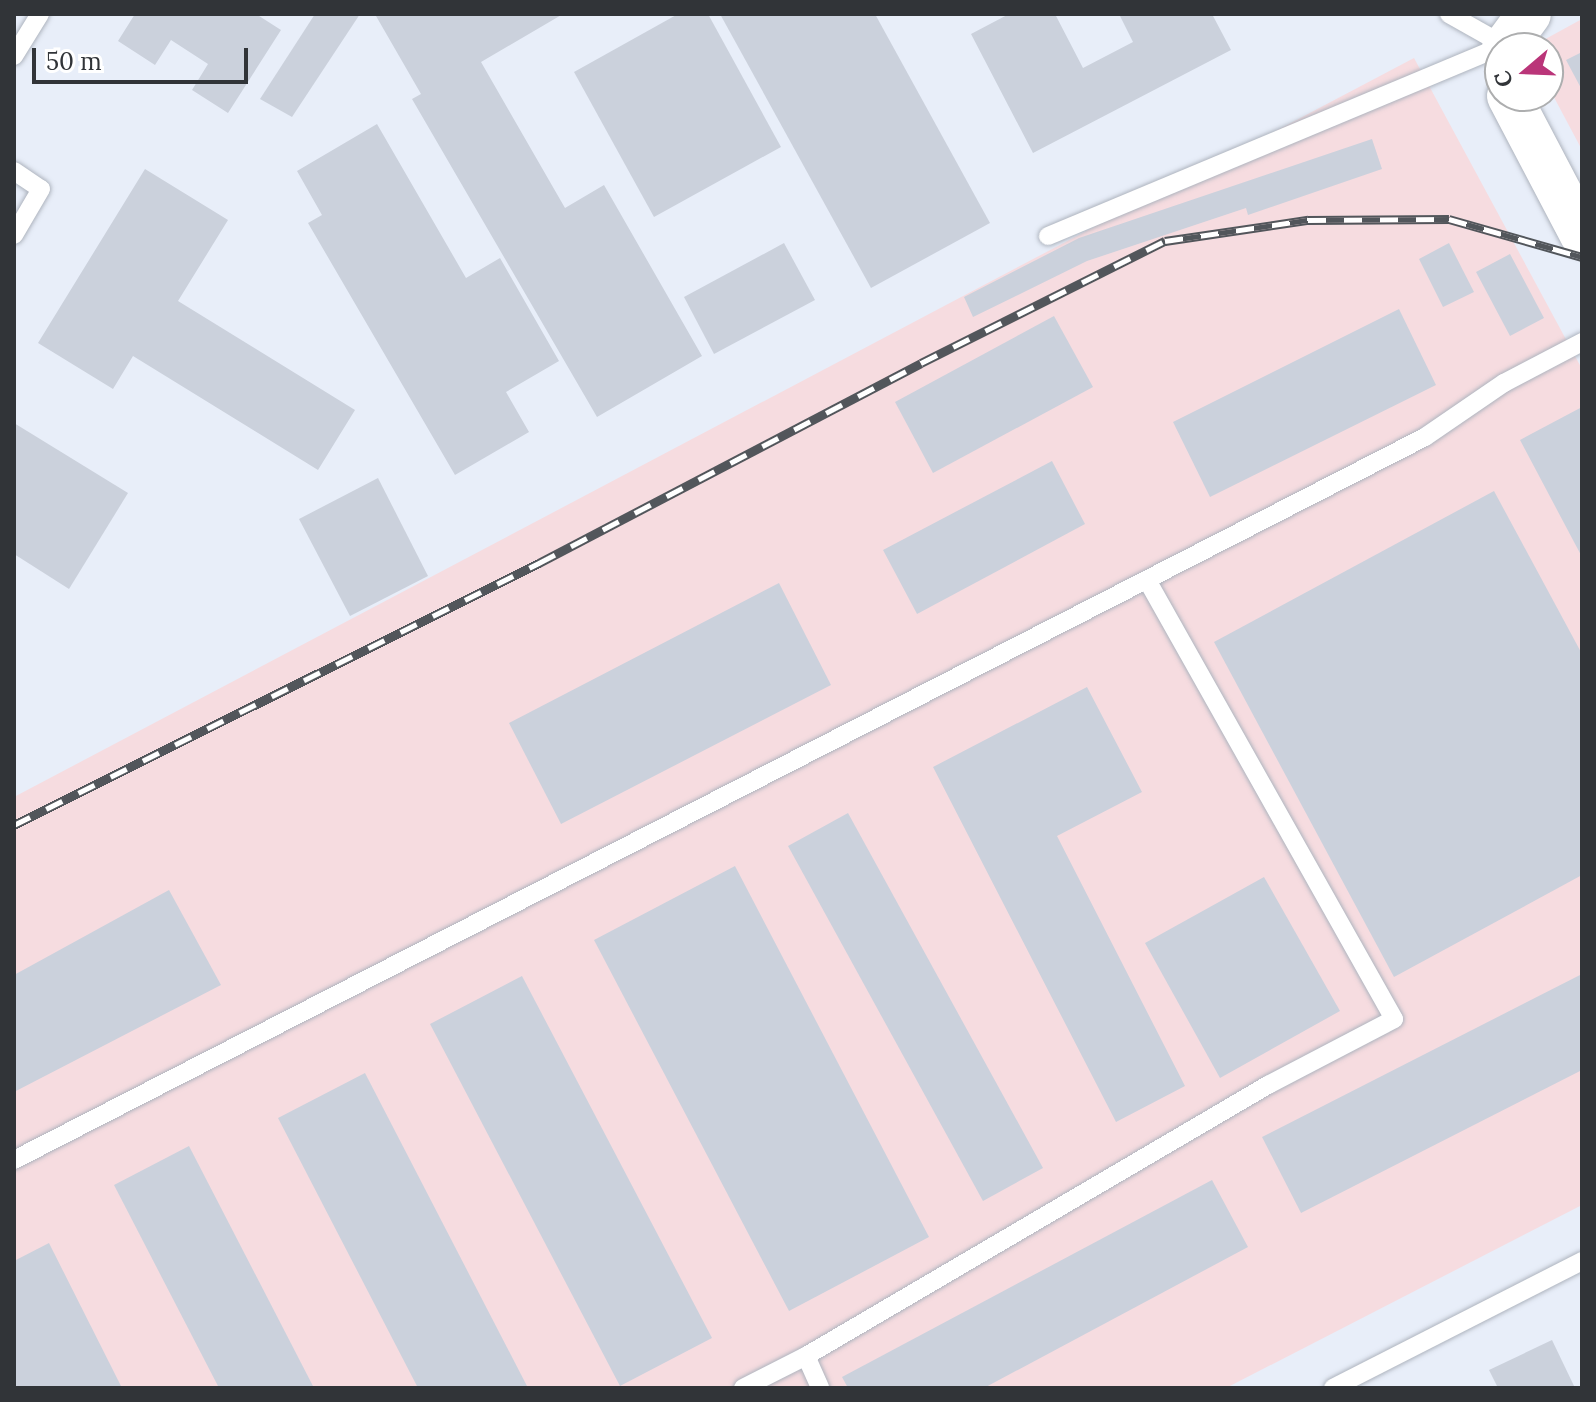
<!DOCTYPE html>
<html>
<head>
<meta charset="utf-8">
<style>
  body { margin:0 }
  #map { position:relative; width:1596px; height:1402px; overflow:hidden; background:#e8eef9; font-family:Lora,serif }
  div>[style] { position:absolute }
  .industrial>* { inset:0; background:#f6dce0 }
  .building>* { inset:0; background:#cbd1dc }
  .roads { filter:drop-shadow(0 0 2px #aeb4be) drop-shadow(0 0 2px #aeb4be) }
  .lane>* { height:18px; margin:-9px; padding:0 9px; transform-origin:9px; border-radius:9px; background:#fff }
  .secondary>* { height:44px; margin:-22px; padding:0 22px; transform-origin:22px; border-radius:22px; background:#fff }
  .rail>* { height:9px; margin-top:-4.5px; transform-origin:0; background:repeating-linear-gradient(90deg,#fff 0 18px,#52565b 0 36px); box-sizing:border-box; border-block:2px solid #52565b }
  span { translate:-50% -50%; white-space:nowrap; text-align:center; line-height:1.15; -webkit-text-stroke:8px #fff; paint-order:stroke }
  .frame { position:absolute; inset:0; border:16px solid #313438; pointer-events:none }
  .north { position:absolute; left:1484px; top:32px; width:80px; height:80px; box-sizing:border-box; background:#fff; border:2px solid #adaeaf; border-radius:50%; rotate:251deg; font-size:22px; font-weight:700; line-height:32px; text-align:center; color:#313438 }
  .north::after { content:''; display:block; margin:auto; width:28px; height:36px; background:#ba3579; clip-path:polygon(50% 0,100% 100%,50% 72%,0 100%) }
  .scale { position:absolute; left:32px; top:48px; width:216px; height:36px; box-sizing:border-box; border:4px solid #313438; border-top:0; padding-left:10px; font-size:24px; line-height:28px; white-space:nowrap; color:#313438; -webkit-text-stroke:6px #fff; paint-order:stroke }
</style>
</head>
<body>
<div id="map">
  <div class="industrial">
    <i style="clip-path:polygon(1582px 19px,1582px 150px,1548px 86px,1548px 48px,1529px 48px)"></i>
    <i style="clip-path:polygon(1414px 58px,1582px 369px,1582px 1205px,1226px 1388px,14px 1388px,14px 797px)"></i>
  </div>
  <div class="building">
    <i style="clip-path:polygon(135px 14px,256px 14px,281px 30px,228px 113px,192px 90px,208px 64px,171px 40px,155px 65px,118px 41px)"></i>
    <i style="clip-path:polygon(315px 14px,360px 14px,292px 117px,260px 99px)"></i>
    <i style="clip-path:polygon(380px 14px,563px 14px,481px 62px,565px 208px,604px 185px,702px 356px,597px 417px,412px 99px,421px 94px,376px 16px)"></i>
    <i style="clip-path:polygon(678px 14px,708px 14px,781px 147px,654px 217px,574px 72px)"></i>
    <i style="clip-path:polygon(720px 14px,875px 14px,990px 223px,871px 288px)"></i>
    <i style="clip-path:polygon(1009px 14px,1055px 14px,1083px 68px,1133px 42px,1119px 14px,1212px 14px,1231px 50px,1033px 153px,971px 34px)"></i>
    <i style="clip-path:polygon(1582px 52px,1582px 90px,1566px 60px)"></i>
    <i style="clip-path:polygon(377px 124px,466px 278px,500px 258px,559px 361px,506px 392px,529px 432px,455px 475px,308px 223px,322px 215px,297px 171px)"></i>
    <i style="clip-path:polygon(1372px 139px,1382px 169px,1248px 215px,1246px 208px,1087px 261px,973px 317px,964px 297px,1079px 238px)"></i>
    <i style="clip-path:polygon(145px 169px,228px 220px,178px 301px,355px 410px,318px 470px,133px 356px,113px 389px,38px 343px)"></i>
    <i style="clip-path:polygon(784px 243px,815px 300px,714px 354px,684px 297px)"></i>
    <i style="clip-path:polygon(1449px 243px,1474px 292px,1443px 307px,1419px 259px)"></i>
    <i style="clip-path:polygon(1510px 254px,1544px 318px,1510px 336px,1476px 272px)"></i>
    <i style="clip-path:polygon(1399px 309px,1436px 385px,1210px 497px,1173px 422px)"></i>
    <i style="clip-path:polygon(1054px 316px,1093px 387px,933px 473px,895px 402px)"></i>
    <i style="clip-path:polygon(1582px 407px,1582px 557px,1520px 440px)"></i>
    <i style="clip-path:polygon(14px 423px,128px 493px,69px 589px,14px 554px)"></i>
    <i style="clip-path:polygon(1052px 461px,1085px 524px,917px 614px,883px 550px)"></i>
    <i style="clip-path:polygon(378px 478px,428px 576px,350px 616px,299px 519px)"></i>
    <i style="clip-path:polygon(1494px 491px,1582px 654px,1582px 875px,1394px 977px,1214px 642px)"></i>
    <i style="clip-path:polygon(779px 583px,831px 685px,561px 824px,509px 723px)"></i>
    <i style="clip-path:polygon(1087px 687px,1142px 792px,1057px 836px,1185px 1086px,1116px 1122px,933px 767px)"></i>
    <i style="clip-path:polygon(848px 813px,1043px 1168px,983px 1201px,788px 846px)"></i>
    <i style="clip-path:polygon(735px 866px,929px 1237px,789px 1311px,594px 940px)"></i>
    <i style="clip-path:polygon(1264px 877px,1340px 1011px,1220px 1078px,1145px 943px)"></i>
    <i style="clip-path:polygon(169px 890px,221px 985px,14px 1092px,14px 975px)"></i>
    <i style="clip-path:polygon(1582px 974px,1582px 1070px,1301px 1213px,1262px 1137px)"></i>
    <i style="clip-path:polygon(522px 976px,712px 1338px,620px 1386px,430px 1024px)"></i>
    <i style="clip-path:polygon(365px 1073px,528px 1388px,418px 1388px,278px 1118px)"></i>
    <i style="clip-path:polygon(189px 1146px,314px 1388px,219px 1388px,114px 1185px)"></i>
    <i style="clip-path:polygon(1212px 1180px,1248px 1247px,984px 1388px,848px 1388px,842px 1377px)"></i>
    <i style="clip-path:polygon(49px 1243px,122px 1388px,14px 1388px,14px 1261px)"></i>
    <i style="clip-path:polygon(1552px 1340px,1575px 1388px,1498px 1388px,1489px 1370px)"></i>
  </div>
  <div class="roads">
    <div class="lane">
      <i style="left:1449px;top:14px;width:63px;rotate:29.4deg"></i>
      <i style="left:14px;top:56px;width:49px;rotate:-58.2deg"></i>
      <i style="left:14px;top:171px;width:32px;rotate:34deg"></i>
      <i style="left:41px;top:189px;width:53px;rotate:120.4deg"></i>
      <i style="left:1048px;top:236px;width:494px;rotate:-22.7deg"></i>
      <i style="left:14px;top:1160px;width:1585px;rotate:-27.13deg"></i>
      <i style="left:1425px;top:437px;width:96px;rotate:-34.4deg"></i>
      <i style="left:1504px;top:383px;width:88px;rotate:-27.7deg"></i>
      <i style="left:806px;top:1356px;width:35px;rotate:66deg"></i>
      <i style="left:743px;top:1388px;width:71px;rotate:-26.9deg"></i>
      <i style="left:806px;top:1356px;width:536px;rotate:-30.4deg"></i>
      <i style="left:1268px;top:1085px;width:142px;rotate:-27.6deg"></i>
      <i style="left:1394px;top:1019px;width:504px;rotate:-119.36deg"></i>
      <i style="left:1333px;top:1388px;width:280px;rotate:-27deg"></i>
    </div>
    <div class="secondary">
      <i style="left:1504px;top:48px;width:42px;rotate:-53.7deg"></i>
      <i style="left:1509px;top:96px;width:157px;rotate:62.3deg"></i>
    </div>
  </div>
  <div class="rail">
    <i style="left:14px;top:825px;width:587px;rotate:-26.52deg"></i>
    <i style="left:539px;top:563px;width:431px;rotate:-27.6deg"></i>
    <i style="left:921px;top:363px;width:273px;rotate:-26.6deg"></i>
    <i style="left:1165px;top:241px;width:145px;rotate:-8.4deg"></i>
    <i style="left:1308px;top:220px;width:141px;rotate:-0.4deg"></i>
    <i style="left:1449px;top:219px;width:138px;rotate:15.9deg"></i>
  </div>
  <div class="frame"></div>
  <div class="north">С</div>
  <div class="scale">50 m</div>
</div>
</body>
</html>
